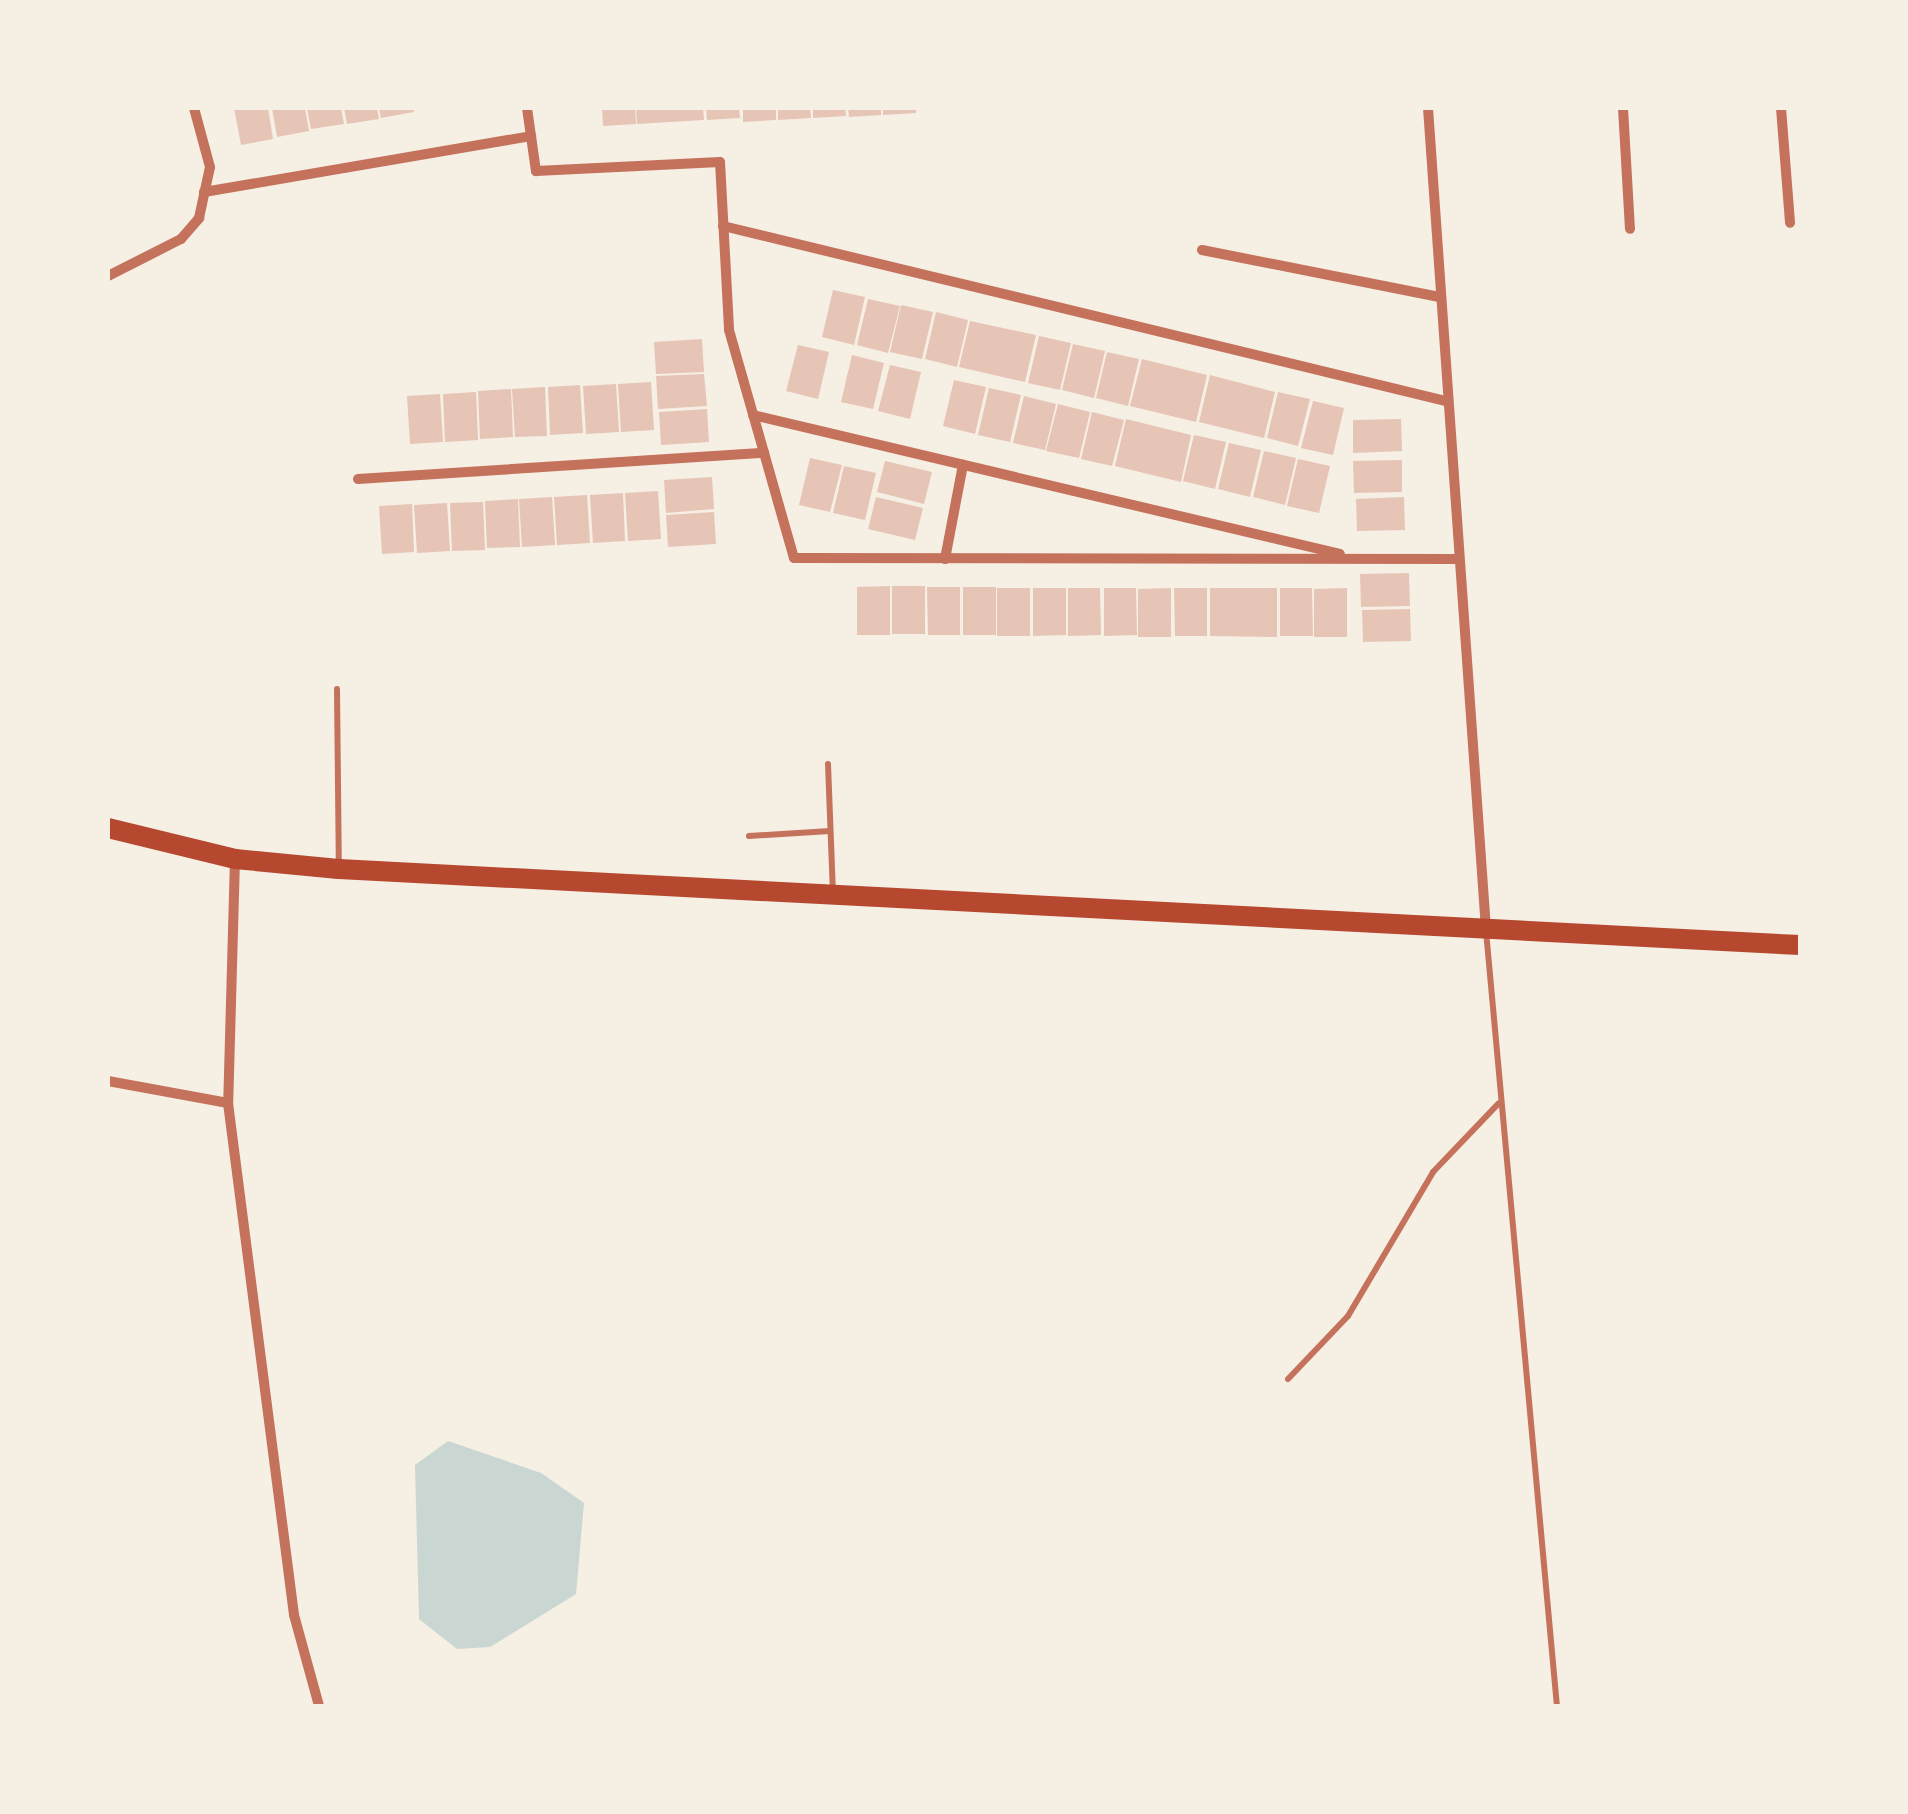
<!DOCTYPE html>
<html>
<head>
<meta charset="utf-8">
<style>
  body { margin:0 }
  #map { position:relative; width:1908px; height:1814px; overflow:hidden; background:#f6efe4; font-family:"Roboto Condensed",sans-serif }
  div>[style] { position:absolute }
  .water>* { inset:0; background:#c9d6d2 }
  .building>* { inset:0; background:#e6c5b7 }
  .service>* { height:6px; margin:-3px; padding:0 3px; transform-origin:3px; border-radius:3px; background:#c5725c }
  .minor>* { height:10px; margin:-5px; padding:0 5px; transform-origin:5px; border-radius:5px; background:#c5725c }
  .secondary>* { height:20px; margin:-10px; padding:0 10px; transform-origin:10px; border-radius:10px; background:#b5482f }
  span { translate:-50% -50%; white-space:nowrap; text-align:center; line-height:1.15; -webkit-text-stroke:8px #f6efe4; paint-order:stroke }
  .frame { position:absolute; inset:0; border:110px solid #f6efe4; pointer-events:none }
</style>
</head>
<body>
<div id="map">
  <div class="water">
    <i style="clip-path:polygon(448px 1441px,541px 1473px,584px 1503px,576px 1594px,490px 1647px,457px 1649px,419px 1619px,415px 1465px)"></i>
  </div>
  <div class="building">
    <i style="clip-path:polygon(234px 108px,268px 108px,273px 139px,241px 145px)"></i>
    <i style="clip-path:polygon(272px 108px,305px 108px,309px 131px,277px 137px)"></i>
    <i style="clip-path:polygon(307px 108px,341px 108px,344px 124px,311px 129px)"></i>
    <i style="clip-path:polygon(344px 108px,377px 108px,379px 119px,347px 124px)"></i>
    <i style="clip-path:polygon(379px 108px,413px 108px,414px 112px,381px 118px)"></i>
    <i style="clip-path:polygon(602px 108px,635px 108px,636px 124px,603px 126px)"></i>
    <i style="clip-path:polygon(636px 108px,703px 108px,704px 120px,637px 124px)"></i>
    <i style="clip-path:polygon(706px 108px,739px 108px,740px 118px,707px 120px)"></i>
    <i style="clip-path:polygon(743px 108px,776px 108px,776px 120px,743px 122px)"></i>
    <i style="clip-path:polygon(778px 108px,810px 108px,811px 118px,778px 120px)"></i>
    <i style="clip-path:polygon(813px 108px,845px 108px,846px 116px,813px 118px)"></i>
    <i style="clip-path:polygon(848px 108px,881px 108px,881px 115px,849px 117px)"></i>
    <i style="clip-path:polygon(883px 108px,916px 108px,916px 113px,883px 115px)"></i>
    <i style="clip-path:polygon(833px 290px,865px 297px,854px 345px,822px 337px)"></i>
    <i style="clip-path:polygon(868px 299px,900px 306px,888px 353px,857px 345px)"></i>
    <i style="clip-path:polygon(901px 305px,933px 312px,922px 359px,890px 352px)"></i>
    <i style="clip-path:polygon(936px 312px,968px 320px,957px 367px,925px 359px)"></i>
    <i style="clip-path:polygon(970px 321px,1036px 335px,1025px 382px,959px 367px)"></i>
    <i style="clip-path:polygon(1039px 336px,1071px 343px,1060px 390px,1028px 383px)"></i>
    <i style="clip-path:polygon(702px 339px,704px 372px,656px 374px,654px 342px)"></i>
    <i style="clip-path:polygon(1073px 344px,1105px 351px,1094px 398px,1062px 390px)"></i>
    <i style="clip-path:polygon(798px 345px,829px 352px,818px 399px,786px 391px)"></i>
    <i style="clip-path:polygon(1107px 352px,1139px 359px,1128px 406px,1096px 398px)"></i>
    <i style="clip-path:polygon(852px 355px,884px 363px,873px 409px,841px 402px)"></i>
    <i style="clip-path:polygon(1142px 359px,1207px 375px,1196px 422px,1130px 406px)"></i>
    <i style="clip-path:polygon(890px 365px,921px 372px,910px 419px,878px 411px)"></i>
    <i style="clip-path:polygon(704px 374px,707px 406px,658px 409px,656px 376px)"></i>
    <i style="clip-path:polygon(1210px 375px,1275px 392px,1264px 438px,1199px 422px)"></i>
    <i style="clip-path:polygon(954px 380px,986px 387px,975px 434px,943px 426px)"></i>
    <i style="clip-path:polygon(651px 382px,654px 430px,621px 432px,618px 384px)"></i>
    <i style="clip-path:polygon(616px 384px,619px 432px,586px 434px,583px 386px)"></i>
    <i style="clip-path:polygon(580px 385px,583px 433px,550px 435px,548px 387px)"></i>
    <i style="clip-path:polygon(545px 387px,547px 436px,515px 437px,512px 389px)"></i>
    <i style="clip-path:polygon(989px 388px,1021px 395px,1010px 442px,978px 435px)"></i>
    <i style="clip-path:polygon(511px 389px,513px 437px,480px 439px,478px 391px)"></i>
    <i style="clip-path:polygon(476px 392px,478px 440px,445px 442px,443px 394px)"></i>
    <i style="clip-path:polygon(1278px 392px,1310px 399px,1298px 446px,1267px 438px)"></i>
    <i style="clip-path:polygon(440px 394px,443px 442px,410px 444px,407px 396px)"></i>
    <i style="clip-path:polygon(1024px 396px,1056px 404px,1045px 450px,1013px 443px)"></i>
    <i style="clip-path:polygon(1313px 401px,1344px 408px,1333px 455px,1301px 448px)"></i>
    <i style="clip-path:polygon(1058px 404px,1090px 412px,1079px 458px,1046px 451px)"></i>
    <i style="clip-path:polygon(707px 409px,709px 442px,661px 445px,659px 412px)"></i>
    <i style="clip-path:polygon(1092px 412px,1124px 420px,1112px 466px,1081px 459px)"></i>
    <i style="clip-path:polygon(1126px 419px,1191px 435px,1181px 482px,1115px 466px)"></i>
    <i style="clip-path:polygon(1401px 419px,1402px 451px,1353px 453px,1353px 420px)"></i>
    <i style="clip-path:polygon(1194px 435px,1226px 442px,1215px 489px,1183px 481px)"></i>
    <i style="clip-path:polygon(1229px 443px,1261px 450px,1250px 497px,1218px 489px)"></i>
    <i style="clip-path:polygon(1264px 451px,1296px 458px,1285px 505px,1253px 497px)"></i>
    <i style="clip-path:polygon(810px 458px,842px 465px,830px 512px,799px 505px)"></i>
    <i style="clip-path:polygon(1298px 459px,1330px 466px,1319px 513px,1287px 506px)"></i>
    <i style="clip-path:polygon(1402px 460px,1402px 492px,1354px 493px,1353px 461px)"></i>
    <i style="clip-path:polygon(885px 461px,932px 472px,924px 504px,877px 492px)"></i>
    <i style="clip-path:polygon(844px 466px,876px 473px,865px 520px,833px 513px)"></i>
    <i style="clip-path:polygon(712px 477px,714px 509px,666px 513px,664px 480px)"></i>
    <i style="clip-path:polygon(658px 491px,661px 539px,628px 541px,625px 493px)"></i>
    <i style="clip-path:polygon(623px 493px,625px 541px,593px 543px,590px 495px)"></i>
    <i style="clip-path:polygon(587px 495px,590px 543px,557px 545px,554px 497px)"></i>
    <i style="clip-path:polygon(552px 497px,555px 545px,522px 547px,519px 499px)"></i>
    <i style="clip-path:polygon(876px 497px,923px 508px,915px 540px,868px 529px)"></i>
    <i style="clip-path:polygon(1404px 497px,1405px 530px,1357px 531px,1356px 499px)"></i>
    <i style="clip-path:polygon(518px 499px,520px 547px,487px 548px,485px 501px)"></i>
    <i style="clip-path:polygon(483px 502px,485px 550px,452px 551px,450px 503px)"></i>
    <i style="clip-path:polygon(447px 503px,450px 551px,417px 553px,414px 505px)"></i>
    <i style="clip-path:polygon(412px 504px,414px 552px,382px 554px,379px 506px)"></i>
    <i style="clip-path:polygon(714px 512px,716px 544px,668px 547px,666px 515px)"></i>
    <i style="clip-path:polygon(1409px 573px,1410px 606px,1361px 607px,1360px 574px)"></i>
    <i style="clip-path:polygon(890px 586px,890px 635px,857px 635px,857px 587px)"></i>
    <i style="clip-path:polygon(892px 586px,925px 586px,925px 634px,892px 634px)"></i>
    <i style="clip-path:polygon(927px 587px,960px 587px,960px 635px,928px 635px)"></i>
    <i style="clip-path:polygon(963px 587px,996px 587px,996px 635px,963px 635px)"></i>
    <i style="clip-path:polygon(997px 588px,1030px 588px,1030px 636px,997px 636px)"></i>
    <i style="clip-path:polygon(1033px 588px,1066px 588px,1066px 635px,1033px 636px)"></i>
    <i style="clip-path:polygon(1068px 588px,1100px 588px,1101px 635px,1068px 636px)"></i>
    <i style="clip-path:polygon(1104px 588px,1136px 588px,1137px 635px,1104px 636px)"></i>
    <i style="clip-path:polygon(1171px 588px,1171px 637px,1138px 637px,1138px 589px)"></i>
    <i style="clip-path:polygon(1174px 588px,1207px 588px,1207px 636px,1175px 636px)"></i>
    <i style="clip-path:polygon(1210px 588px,1277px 588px,1277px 637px,1210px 636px)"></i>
    <i style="clip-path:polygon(1280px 588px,1312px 588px,1313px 636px,1280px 636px)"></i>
    <i style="clip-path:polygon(1347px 588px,1347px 637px,1314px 637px,1314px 589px)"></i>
    <i style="clip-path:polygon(1410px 609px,1411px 641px,1363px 642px,1362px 610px)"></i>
  </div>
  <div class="service">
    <i style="left:337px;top:689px;width:178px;rotate:89.4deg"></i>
    <i style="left:828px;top:764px;width:129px;rotate:87.8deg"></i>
    <i style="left:749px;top:836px;width:81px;rotate:-3.5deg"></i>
    <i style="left:1486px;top:931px;width:778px;rotate:84.77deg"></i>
    <i style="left:1288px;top:1379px;width:87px;rotate:-46.4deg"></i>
    <i style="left:1348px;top:1316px;width:167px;rotate:-59.4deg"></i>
    <i style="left:1433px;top:1172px;width:95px;rotate:-46.3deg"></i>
  </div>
  <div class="minor">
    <i style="left:527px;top:108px;width:64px;rotate:81.9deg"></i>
    <i style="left:536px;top:171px;width:184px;rotate:-2.8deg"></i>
    <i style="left:720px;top:162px;width:168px;rotate:86.9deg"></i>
    <i style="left:729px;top:330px;width:237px;rotate:74.1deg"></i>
    <i style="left:794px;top:558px;width:664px;rotate:0.09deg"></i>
    <i style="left:1428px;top:108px;width:824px;rotate:85.96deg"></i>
    <i style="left:1623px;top:108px;width:121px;rotate:86.7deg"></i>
    <i style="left:1781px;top:108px;width:115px;rotate:85.5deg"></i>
    <i style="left:204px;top:192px;width:332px;rotate:-9.7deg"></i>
    <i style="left:723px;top:226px;width:744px;rotate:13.61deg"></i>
    <i style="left:1202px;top:250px;width:242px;rotate:11.2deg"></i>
    <i style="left:108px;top:276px;width:82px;rotate:-26.9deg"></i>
    <i style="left:181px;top:239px;width:28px;rotate:-49deg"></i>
    <i style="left:199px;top:218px;width:52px;rotate:-77.8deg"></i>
    <i style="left:210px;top:167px;width:61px;rotate:-105.2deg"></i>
    <i style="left:753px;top:415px;width:603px;rotate:13.32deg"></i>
    <i style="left:358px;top:479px;width:407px;rotate:-3.7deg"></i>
    <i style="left:945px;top:559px;width:96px;rotate:-79.2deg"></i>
    <i style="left:235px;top:859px;width:244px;rotate:91.6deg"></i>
    <i style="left:228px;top:1103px;width:516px;rotate:82.65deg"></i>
    <i style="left:294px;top:1615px;width:94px;rotate:74.6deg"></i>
    <i style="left:108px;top:1081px;width:122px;rotate:10.4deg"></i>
  </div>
  <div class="secondary">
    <i style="left:108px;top:828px;width:131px;rotate:13.7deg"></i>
    <i style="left:235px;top:859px;width:104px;rotate:5.5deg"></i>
    <i style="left:339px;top:869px;width:1463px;rotate:2.98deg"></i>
  </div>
  <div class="frame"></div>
</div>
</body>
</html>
